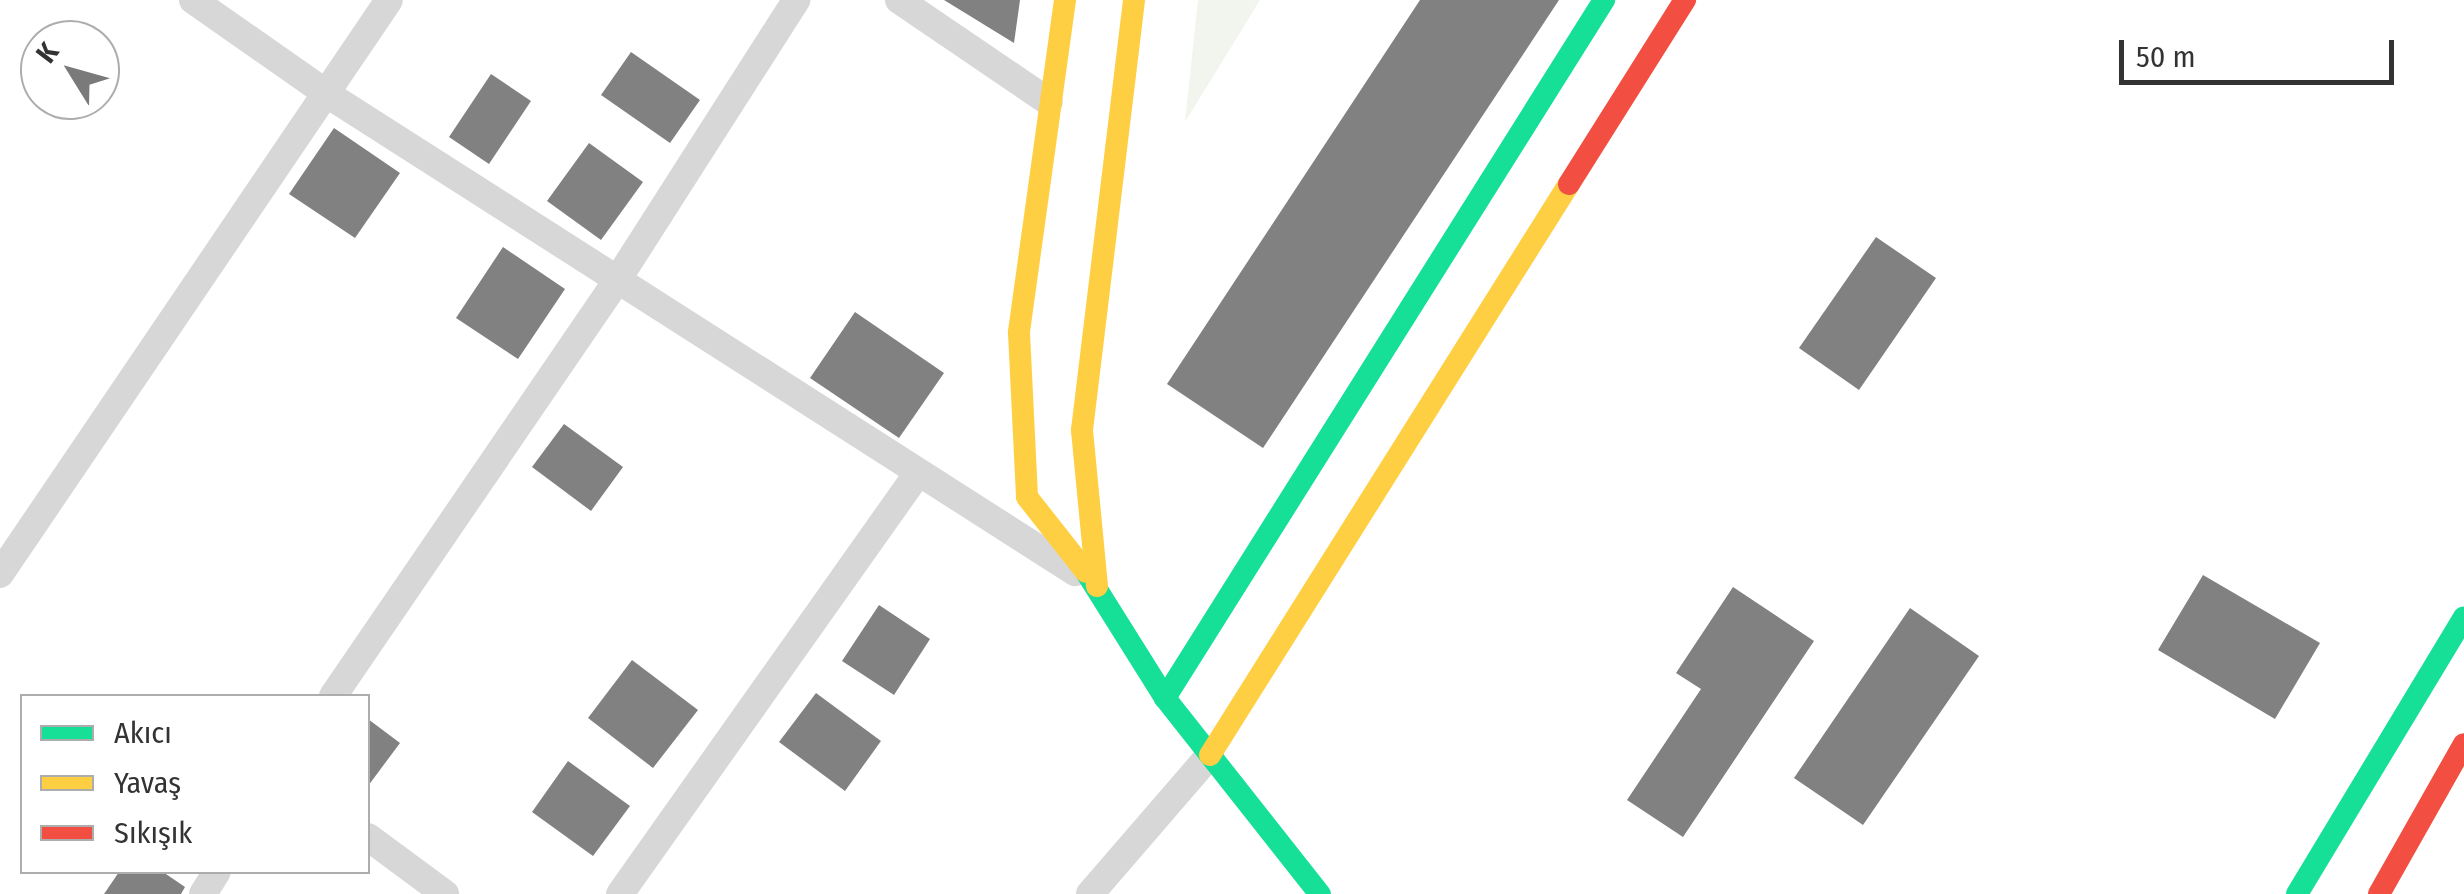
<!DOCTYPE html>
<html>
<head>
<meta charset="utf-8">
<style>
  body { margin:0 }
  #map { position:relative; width:2464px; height:894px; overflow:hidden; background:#fff; font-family:"Fira Sans Condensed",sans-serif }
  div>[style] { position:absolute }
  .green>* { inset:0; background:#f1f5ed }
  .building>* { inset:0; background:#818181 }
  .street>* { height:28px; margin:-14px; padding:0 14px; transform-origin:14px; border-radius:14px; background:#d7d7d7 }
  .fast>* { height:22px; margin:-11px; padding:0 11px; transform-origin:11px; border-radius:11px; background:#16e098 }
  .slow>* { height:22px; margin:-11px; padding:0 11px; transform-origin:11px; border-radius:11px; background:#ffcf43 }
  .jam>* { height:22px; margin:-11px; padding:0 11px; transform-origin:11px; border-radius:11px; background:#f24e42 }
  span { translate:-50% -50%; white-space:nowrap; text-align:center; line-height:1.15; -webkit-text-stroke:10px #fff; paint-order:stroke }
  .legend { position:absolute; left:20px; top:694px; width:350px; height:180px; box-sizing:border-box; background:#fff; border:2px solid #adadad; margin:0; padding:12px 18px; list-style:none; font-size:30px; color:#333 }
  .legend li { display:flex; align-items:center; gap:20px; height:50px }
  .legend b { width:50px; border:2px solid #adadad }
  .north { position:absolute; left:20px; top:20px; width:100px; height:100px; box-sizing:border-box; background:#fff; border:2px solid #adadad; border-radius:50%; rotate:307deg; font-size:28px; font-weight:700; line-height:40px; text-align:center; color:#333 }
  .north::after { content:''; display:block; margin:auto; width:35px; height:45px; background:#7a7a7a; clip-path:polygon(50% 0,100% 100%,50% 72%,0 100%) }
  .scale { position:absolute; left:2119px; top:40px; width:275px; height:45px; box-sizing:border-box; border:5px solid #333; border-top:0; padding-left:12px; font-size:30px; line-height:35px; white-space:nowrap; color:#333; -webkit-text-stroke:8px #fff; paint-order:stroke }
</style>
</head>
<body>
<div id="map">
  <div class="green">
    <i style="clip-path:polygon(1198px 0,1260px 0,1185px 122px)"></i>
  </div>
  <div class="building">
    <i style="clip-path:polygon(944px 0,1020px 0,1014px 43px)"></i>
    <i style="clip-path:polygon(1420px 0,1559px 0,1263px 448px,1167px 384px)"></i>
    <i style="clip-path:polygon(631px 52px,700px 100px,670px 143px,601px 95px)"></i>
    <i style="clip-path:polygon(491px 74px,531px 101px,489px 164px,449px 137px)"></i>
    <i style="clip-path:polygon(334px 128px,400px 173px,355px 238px,289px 194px)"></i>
    <i style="clip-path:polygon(589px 143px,643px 182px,601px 240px,547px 201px)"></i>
    <i style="clip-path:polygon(1876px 237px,1936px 278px,1859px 390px,1799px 348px)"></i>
    <i style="clip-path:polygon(503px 247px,565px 289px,518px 359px,456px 318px)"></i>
    <i style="clip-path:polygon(855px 312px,944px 373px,899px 438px,810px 378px)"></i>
    <i style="clip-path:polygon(564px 424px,623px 467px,591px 511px,532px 467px)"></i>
    <i style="clip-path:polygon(2203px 575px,2320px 643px,2275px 719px,2158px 650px)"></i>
    <i style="clip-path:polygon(1733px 587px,1814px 641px,1683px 837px,1627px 800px,1701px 689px,1676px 673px)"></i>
    <i style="clip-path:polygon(879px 605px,930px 639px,894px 695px,842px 661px)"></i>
    <i style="clip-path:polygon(1910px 608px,1979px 656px,1863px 825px,1794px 778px)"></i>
    <i style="clip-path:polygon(632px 660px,698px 710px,653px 768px,588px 718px)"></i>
    <i style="clip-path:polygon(816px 693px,881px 741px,845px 791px,779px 742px)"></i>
    <i style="clip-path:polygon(368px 719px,400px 743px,368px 786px)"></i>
    <i style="clip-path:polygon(568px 761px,630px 806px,593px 856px,532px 812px)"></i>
    <i style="clip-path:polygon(119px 872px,163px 872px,185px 887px,181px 894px,104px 894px)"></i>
  </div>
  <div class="street">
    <i style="left:193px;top:0;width:164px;rotate:35deg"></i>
    <i style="left:327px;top:94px;width:888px;rotate:32.58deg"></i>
    <i style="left:899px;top:0;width:181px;rotate:34.2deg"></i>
    <i style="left:0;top:574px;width:693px;rotate:-55.87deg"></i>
    <i style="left:333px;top:696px;width:501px;rotate:-55.64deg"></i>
    <i style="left:616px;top:282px;width:335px;rotate:-57.4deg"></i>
    <i style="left:368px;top:837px;width:96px;rotate:36.5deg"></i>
    <i style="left:203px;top:894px;width:26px;rotate:-58deg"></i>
    <i style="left:620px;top:894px;width:516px;rotate:-54.71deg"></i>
    <i style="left:1090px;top:894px;width:184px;rotate:-49.2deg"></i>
  </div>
  <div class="fast">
    <i style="left:1086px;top:572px;width:149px;rotate:57.9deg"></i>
    <i style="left:1165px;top:698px;width:250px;rotate:51.7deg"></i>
    <i style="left:1165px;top:698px;width:825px;rotate:-57.83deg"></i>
    <i style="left:2297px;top:894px;width:323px;rotate:-58.9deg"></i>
  </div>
  <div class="slow">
    <i style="left:1065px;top:0;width:336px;rotate:97.9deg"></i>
    <i style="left:1019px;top:333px;width:164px;rotate:87.2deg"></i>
    <i style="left:1027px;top:497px;width:95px;rotate:51.8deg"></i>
    <i style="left:1097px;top:586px;width:157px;rotate:-95.5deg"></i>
    <i style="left:1082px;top:430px;width:433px;rotate:-83.1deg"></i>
    <i style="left:1210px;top:755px;width:674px;rotate:-57.84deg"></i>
  </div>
  <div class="jam">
    <i style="left:1569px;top:184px;width:218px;rotate:-57.8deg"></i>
    <i style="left:2379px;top:894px;width:172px;rotate:-60.5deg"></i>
  </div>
  <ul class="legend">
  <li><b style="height:12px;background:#16e098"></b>Akıcı</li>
  <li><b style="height:12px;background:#ffcf43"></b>Yavaş</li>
  <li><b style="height:12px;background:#f24e42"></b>Sıkışık</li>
  </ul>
  <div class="north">K</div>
  <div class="scale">50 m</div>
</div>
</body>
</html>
